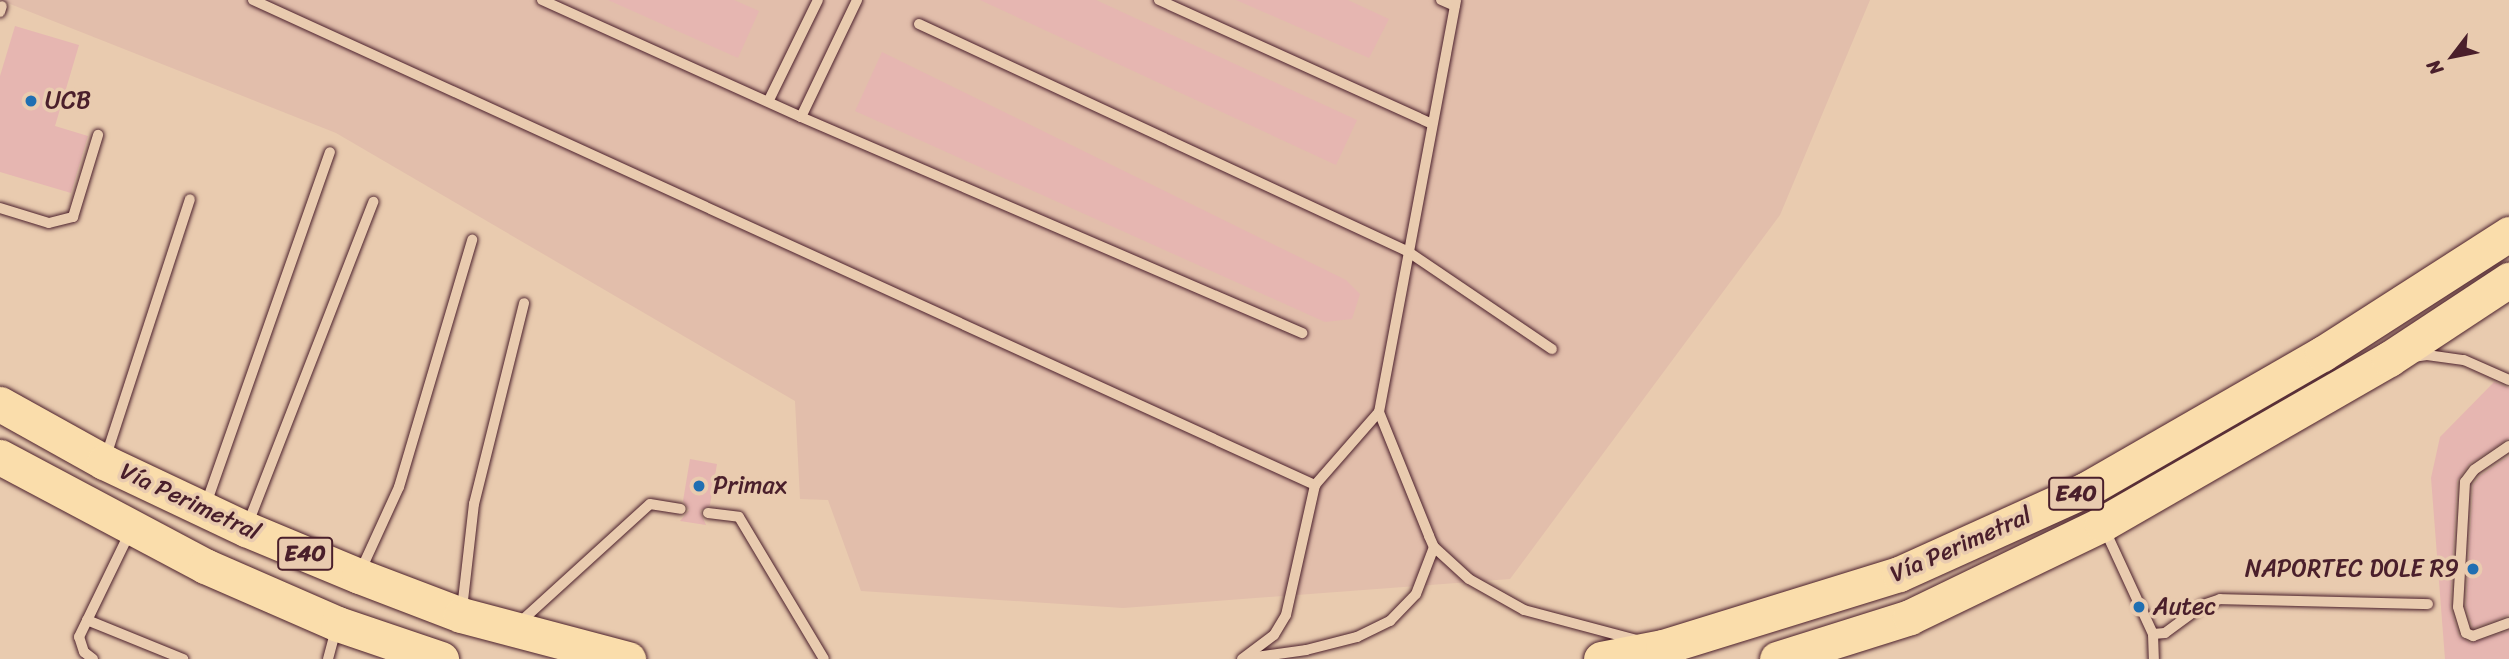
<!DOCTYPE html>
<html>
<head>
<meta charset="utf-8">
<style>
  body { margin:0 }
  #map { position:relative; width:2509px; height:659px; overflow:hidden; background:#e9cbaf; font-family:Sriracha,sans-serif }
  div>[style] { position:absolute }
  .built>* { inset:0; background:#e2beab }
  .building>* { inset:0; background:#e6b6b1 }
  .roads { filter:drop-shadow(0 0 2px #4a1f2b) drop-shadow(0 0 2px #4a1f2b) }
  .service>* { height:10px; margin:-5px; padding:0 5px; transform-origin:5px; border-radius:5px; background:#e9cbaf }
  .trunk>* { height:35px; margin:-17.5px; padding:0 17.5px; transform-origin:17.5px; border-radius:17.5px; background:#faddab }
  .dots>* { width:19px; height:19px; translate:-50% -50%; box-sizing:border-box; border:4px solid #e9cbaf; border-radius:50% }
  span { translate:-50% -50%; white-space:nowrap; text-align:center; line-height:1.15; -webkit-text-stroke:7px #e9cbaf; paint-order:stroke }
  .shield-label span { padding:2px 5px; background:#e9cbaf; border:2px solid; border-radius:5px; -webkit-text-stroke-width:0 }
  .shield-label { font-size:23px; color:#4a1f2b; font-weight:700 }
  .poi-label { font-size:24px; color:#4a1f2b }
  .left { translate:0 -50%; text-align:left }
  .right { translate:-100% -50%; text-align:right }
  .street-label { font-size:24px; color:#4a1f2b }
  .north { position:absolute; left:2418px; top:21px; width:70px; height:70px; -webkit-text-stroke:5px #e9cbaf; paint-order:stroke; rotate:238deg; font-size:19px; font-weight:700; line-height:28px; text-align:center; color:#4a1f2b }
  .north::after { content:''; display:block; margin:auto; width:24px; height:32px; background:#4a1f2b; clip-path:polygon(50% 0,100% 100%,50% 72%,0 100%) }
</style>
</head>
<body>
<div id="map">
  <div class="built">
    <i style="clip-path:polygon(0 0,1870px 0,1780px 215px,1510px 579px,1123px 608px,861px 591px,828px 500px,800px 499px,795px 401px,336px 133px)"></i>
  </div>
  <div class="building">
    <i style="clip-path:polygon(608px 0,734px 0,759px 11px,738px 58px)"></i>
    <i style="clip-path:polygon(980px 0,1096px 0,1357px 120px,1336px 165px)"></i>
    <i style="clip-path:polygon(1236px 0,1348px 0,1389px 19px,1369px 58px)"></i>
    <i style="clip-path:polygon(15px 26px,79px 45px,55px 126px,88px 136px,71px 193px,0 172px,0 76px)"></i>
    <i style="clip-path:polygon(882px 52px,1346px 280px,1360px 294px,1352px 319px,1325px 322px,855px 111px)"></i>
    <i style="clip-path:polygon(2494px 382px,2509px 388px,2509px 438px,2469px 464px,2457px 481px,2450px 607px,2459px 636px,2470px 643px,2509px 631px,2509px 659px,2445px 659px,2431px 478px,2440px 437px)"></i>
    <i style="clip-path:polygon(2509px 456px,2509px 615px,2473px 628px,2466px 606px,2473px 485px,2480px 476px)"></i>
    <i style="clip-path:polygon(690px 459px,717px 464px,710px 505px,700px 511px,706px 525px,680px 521px,689px 510px,683px 501px)"></i>
  </div>
  <div class="roads">
    <div class="service">
      <i style="left:253px;top:0;width:1168px;rotate:24.55deg"></i>
      <i style="left:542px;top:0;width:284px;rotate:24.3deg"></i>
      <i style="left:801px;top:117px;width:546px;rotate:23.32deg"></i>
      <i style="left:1159px;top:0;width:300px;rotate:24.4deg"></i>
      <i style="left:1441px;top:0;width:15px;rotate:23deg"></i>
      <i style="left:0;top:12px;width:6px;rotate:-72deg"></i>
      <i style="left:919px;top:24px;width:538px;rotate:24.95deg"></i>
      <i style="left:1407px;top:251px;width:175px;rotate:34.1deg"></i>
      <i style="left:769px;top:100px;width:111px;rotate:-63.9deg"></i>
      <i style="left:801px;top:117px;width:130px;rotate:-64.4deg"></i>
      <i style="left:0;top:208px;width:51px;rotate:17deg"></i>
      <i style="left:49px;top:223px;width:25px;rotate:-14deg"></i>
      <i style="left:73px;top:217px;width:86px;rotate:-73deg"></i>
      <i style="left:2413px;top:357px;width:14px;rotate:-8deg"></i>
      <i style="left:2427px;top:355px;width:37px;rotate:8deg"></i>
      <i style="left:2464px;top:360px;width:49px;rotate:24deg"></i>
      <i style="left:1379px;top:412px;width:134px;rotate:68deg"></i>
      <i style="left:1429px;top:536px;width:12px;rotate:66deg"></i>
      <i style="left:1434px;top:547px;width:47px;rotate:42.4deg"></i>
      <i style="left:1469px;top:579px;width:63px;rotate:29.4deg"></i>
      <i style="left:1524px;top:610px;width:117px;rotate:14.9deg"></i>
      <i style="left:2509px;top:446px;width:42px;rotate:145.6deg"></i>
      <i style="left:2474px;top:470px;width:15px;rotate:127deg"></i>
      <i style="left:2465px;top:482px;width:125px;rotate:93.2deg"></i>
      <i style="left:2458px;top:607px;width:27px;rotate:73deg"></i>
      <i style="left:2466px;top:633px;width:8px;rotate:23deg"></i>
      <i style="left:2473px;top:636px;width:38px;rotate:-20deg"></i>
      <i style="left:106px;top:456px;width:270px;rotate:-71.9deg"></i>
      <i style="left:206px;top:504px;width:373px;rotate:-70.6deg"></i>
      <i style="left:708px;top:513px;width:31px;rotate:7deg"></i>
      <i style="left:739px;top:517px;width:165px;rotate:59.1deg"></i>
      <i style="left:247px;top:526px;width:348px;rotate:-68.7deg"></i>
      <i style="left:2104px;top:528px;width:117px;rotate:65.2deg"></i>
      <i style="left:2153px;top:634px;width:12px;rotate:-5deg"></i>
      <i style="left:2165px;top:633px;width:47px;rotate:-36.4deg"></i>
      <i style="left:2203px;top:605px;width:18px;rotate:-19deg"></i>
      <i style="left:2220px;top:599px;width:208px;rotate:1.4deg"></i>
      <i style="left:361px;top:570px;width:91px;rotate:-65.4deg"></i>
      <i style="left:399px;top:487px;width:258px;rotate:-73.5deg"></i>
      <i style="left:462px;top:609px;width:106px;rotate:-83.5deg"></i>
      <i style="left:474px;top:504px;width:207px;rotate:-76deg"></i>
      <i style="left:87px;top:620px;width:104px;rotate:22.1deg"></i>
      <i style="left:518px;top:624px;width:178px;rotate:-42.3deg"></i>
      <i style="left:650px;top:504px;width:31px;rotate:9deg"></i>
      <i style="left:2153px;top:634px;width:25px;rotate:88deg"></i>
      <i style="left:1249px;top:658px;width:58px;rotate:-8deg"></i>
      <i style="left:1306px;top:650px;width:53px;rotate:-14.3deg"></i>
      <i style="left:1357px;top:637px;width:37px;rotate:-26deg"></i>
      <i style="left:1390px;top:621px;width:37px;rotate:-46deg"></i>
      <i style="left:1416px;top:594px;width:50px;rotate:-69deg"></i>
      <i style="left:93px;top:659px;width:11px;rotate:-142deg"></i>
      <i style="left:84px;top:652px;width:16px;rotate:-108deg"></i>
      <i style="left:79px;top:637px;width:117px;rotate:-64.1deg"></i>
      <i style="left:328px;top:659px;width:30px;rotate:-75deg"></i>
      <i style="left:1242px;top:659px;width:40px;rotate:-37deg"></i>
      <i style="left:1274px;top:635px;width:23px;rotate:-59deg"></i>
      <i style="left:1286px;top:615px;width:133px;rotate:-77.4deg"></i>
      <i style="left:1315px;top:485px;width:97px;rotate:-48.8deg"></i>
      <i style="left:1379px;top:412px;width:419px;rotate:-79.4deg"></i>
    </div>
    <div class="trunk">
      <i style="left:0;top:404px;width:119px;rotate:29.1deg"></i>
      <i style="left:104px;top:462px;width:157px;rotate:25.3deg"></i>
      <i style="left:246px;top:529px;width:122px;rotate:22.6deg"></i>
      <i style="left:359px;top:576px;width:109px;rotate:20.9deg"></i>
      <i style="left:461px;top:615px;width:173px;rotate:14.8deg"></i>
      <i style="left:0;top:457px;width:232px;rotate:28deg"></i>
      <i style="left:205px;top:566px;width:145px;rotate:23.6deg"></i>
      <i style="left:338px;top:624px;width:109px;rotate:18.8deg"></i>
      <i style="left:1601px;top:659px;width:63px;rotate:-11deg"></i>
      <i style="left:1663px;top:647px;width:247px;rotate:-17.2deg"></i>
      <i style="left:1899px;top:574px;width:206px;rotate:-24.3deg"></i>
      <i style="left:2087px;top:489px;width:271px;rotate:-29.9deg"></i>
      <i style="left:2322px;top:354px;width:222px;rotate:-32.7deg"></i>
      <i style="left:1777px;top:659px;width:139px;rotate:-17.5deg"></i>
      <i style="left:1910px;top:617px;width:213px;rotate:-25.8deg"></i>
      <i style="left:2102px;top:524px;width:331px;rotate:-29.9deg"></i>
      <i style="left:2389px;top:359px;width:144px;rotate:-33.4deg"></i>
    </div>
  </div>
  <div class="dots">
    <i style="left:31px;top:101px;background:#1f6fb2"></i>
    <i style="left:699px;top:486px;background:#1f6fb2"></i>
    <i style="left:2473px;top:569px;background:#1f6fb2"></i>
    <i style="left:2139px;top:607px;background:#1f6fb2"></i>
  </div>
  <div class="shield-label">
    <span style="left:2076px;top:494px">E40</span>
    <span style="left:305px;top:554px">E40</span>
  </div>
  <div class="poi-label">
    <span class="left" style="left:45px;top:101px">UCB</span>
    <span class="left" style="left:713px;top:486px">Primax</span>
    <span class="right" style="left:2459px;top:569px">NAPORTEC DOLE R9</span>
    <span class="left" style="left:2153px;top:607px">Autec</span>
  </div>
  <div class="street-label">
    <span style="left:190px;top:502px;rotate:25deg">Vía Perimetral</span>
    <span style="left:1961px;top:545px;rotate:-24deg">Vía Perimetral</span>
  </div>
  <div class="north">N</div>
</div>
</body>
</html>
